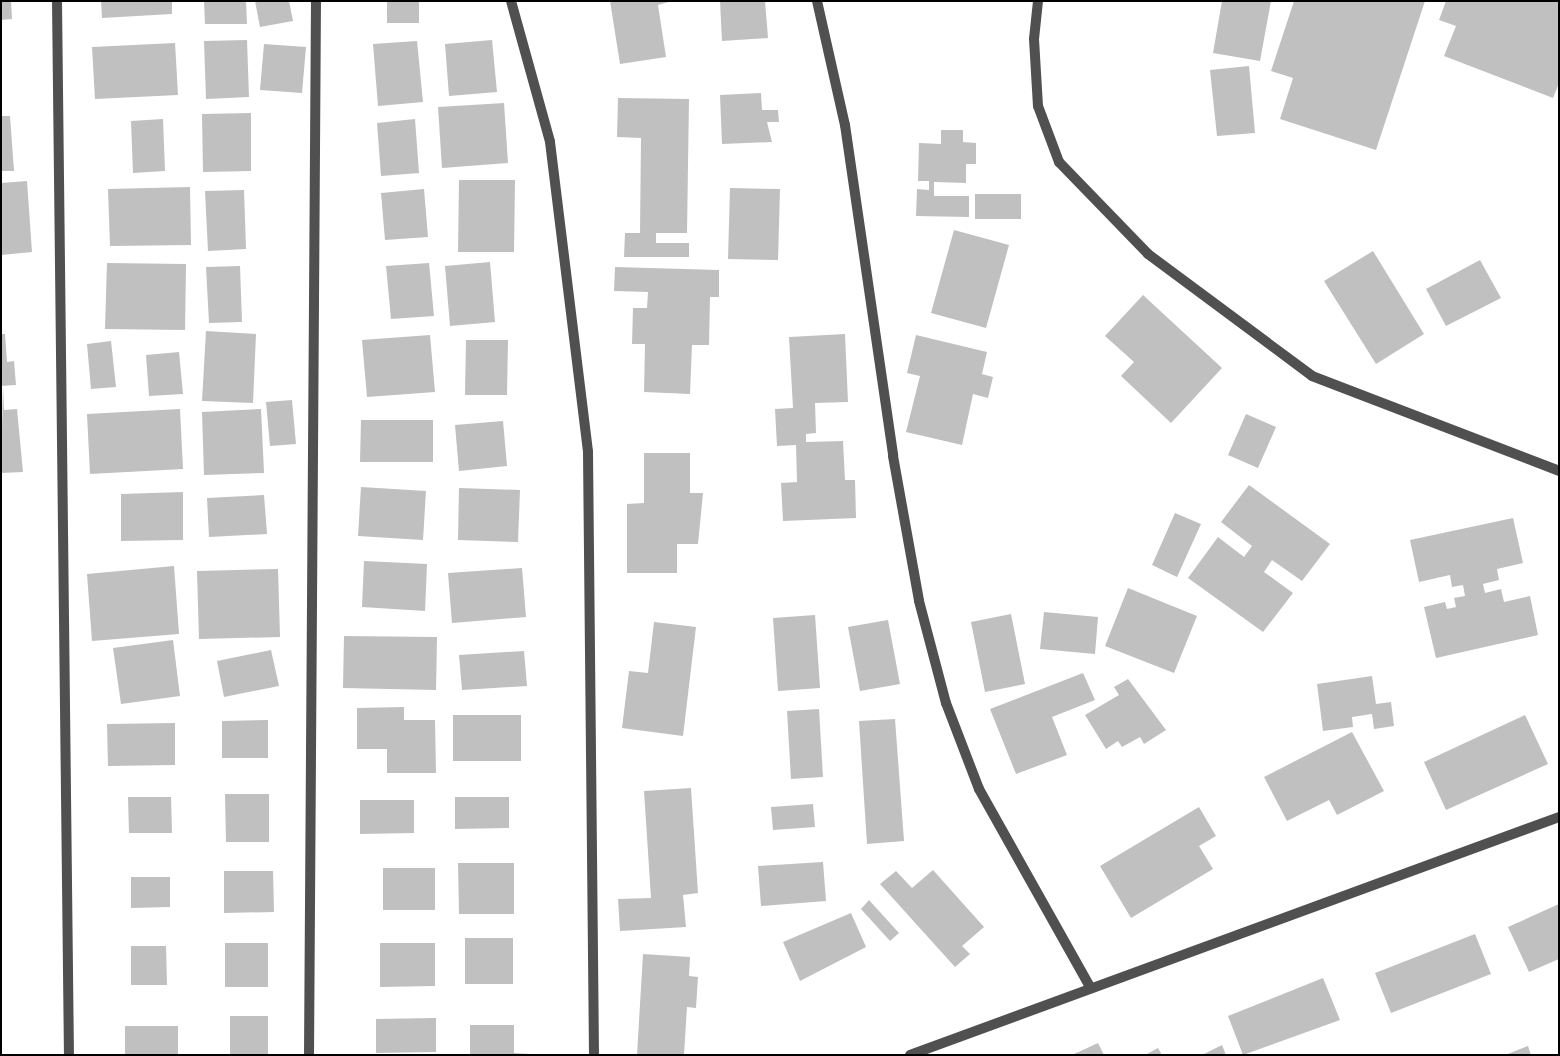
<!DOCTYPE html>
<html>
<head>
<meta charset="utf-8">
<style>
  body { margin:0 }
  #map { position:relative; width:1560px; height:1056px; overflow:hidden; background:#fff; font-family:Quicksand,sans-serif }
  div>[style] { position:absolute }
  .building>* { inset:0; background:#c0c0c0 }
  .minor>* { height:10px; margin:-5px; padding:0 5px; transform-origin:5px; border-radius:5px; background:#505050 }
  span { translate:-50% -50%; white-space:nowrap; text-align:center; line-height:1.15; -webkit-text-stroke:4px #fff; paint-order:stroke }
  .frame { position:absolute; inset:0; border:2px solid #000; pointer-events:none }
</style>
</head>
<body>
<div id="map">
  <div class="building">
    <i style="clip-path:polygon(1px 1px,11px 1px,12px 19px,1px 20px)"></i>
    <i style="clip-path:polygon(101px 1px,172px 1px,172px 14px,102px 18px)"></i>
    <i style="clip-path:polygon(204px 1px,246px 1px,247px 24px,205px 24px)"></i>
    <i style="clip-path:polygon(255px 1px,289px 1px,293px 21px,260px 27px)"></i>
    <i style="clip-path:polygon(387px 1px,419px 1px,419px 23px,387px 23px)"></i>
    <i style="clip-path:polygon(610px 1px,672px 1px,658px 5px,666px 57px,620px 64px)"></i>
    <i style="clip-path:polygon(720px 1px,765px 1px,768px 38px,722px 41px)"></i>
    <i style="clip-path:polygon(1222px 1px,1271px 1px,1260px 61px,1213px 53px)"></i>
    <i style="clip-path:polygon(1294px 1px,1425px 1px,1376px 150px,1280px 119px,1293px 78px,1271px 71px)"></i>
    <i style="clip-path:polygon(1446px 1px,1559px 1px,1559px 83px,1553px 98px,1444px 56px,1456px 26px,1439px 20px)"></i>
    <i style="clip-path:polygon(247px 40px,249px 97px,206px 99px,204px 41px)"></i>
    <i style="clip-path:polygon(492px 40px,497px 92px,449px 96px,445px 44px)"></i>
    <i style="clip-path:polygon(417px 41px,423px 102px,378px 106px,373px 44px)"></i>
    <i style="clip-path:polygon(175px 43px,178px 95px,95px 99px,92px 47px)"></i>
    <i style="clip-path:polygon(264px 44px,306px 47px,302px 93px,260px 90px)"></i>
    <i style="clip-path:polygon(1249px 66px,1255px 133px,1217px 136px,1210px 70px)"></i>
    <i style="clip-path:polygon(761px 93px,762px 110px,778px 110px,779px 122px,767px 122px,772px 142px,722px 144px,720px 95px)"></i>
    <i style="clip-path:polygon(618px 98px,689px 99px,687px 233px,656px 233px,656px 243px,689px 243px,689px 257px,624px 257px,625px 233px,640px 233px,641px 138px,617px 137px)"></i>
    <i style="clip-path:polygon(504px 103px,508px 163px,442px 168px,438px 107px)"></i>
    <i style="clip-path:polygon(251px 113px,251px 171px,203px 172px,202px 114px)"></i>
    <i style="clip-path:polygon(1px 116px,10px 116px,14px 171px,1px 171px)"></i>
    <i style="clip-path:polygon(163px 119px,165px 171px,133px 173px,131px 121px)"></i>
    <i style="clip-path:polygon(415px 119px,419px 173px,381px 176px,377px 123px)"></i>
    <i style="clip-path:polygon(941px 130px,963px 130px,963px 142px,976px 143px,976px 164px,966px 164px,966px 183px,934px 182px,934px 196px,969px 196px,969px 217px,916px 216px,917px 189px,929px 190px,929px 181px,918px 181px,919px 143px,941px 144px)"></i>
    <i style="clip-path:polygon(459px 180px,515px 180px,514px 252px,458px 252px)"></i>
    <i style="clip-path:polygon(27px 181px,32px 252px,1px 255px,1px 183px)"></i>
    <i style="clip-path:polygon(190px 187px,191px 245px,110px 246px,108px 189px)"></i>
    <i style="clip-path:polygon(730px 188px,780px 189px,778px 260px,728px 259px)"></i>
    <i style="clip-path:polygon(424px 189px,428px 237px,385px 240px,381px 193px)"></i>
    <i style="clip-path:polygon(244px 190px,246px 249px,208px 251px,205px 191px)"></i>
    <i style="clip-path:polygon(975px 194px,1021px 194px,1021px 219px,975px 219px)"></i>
    <i style="clip-path:polygon(954px 230px,1009px 245px,986px 328px,931px 313px)"></i>
    <i style="clip-path:polygon(1373px 251px,1424px 334px,1376px 364px,1324px 281px)"></i>
    <i style="clip-path:polygon(1480px 260px,1501px 298px,1446px 326px,1426px 289px)"></i>
    <i style="clip-path:polygon(490px 262px,495px 322px,450px 326px,445px 266px)"></i>
    <i style="clip-path:polygon(107px 263px,186px 264px,185px 330px,105px 329px)"></i>
    <i style="clip-path:polygon(429px 263px,434px 316px,391px 319px,386px 266px)"></i>
    <i style="clip-path:polygon(240px 266px,242px 322px,209px 323px,206px 267px)"></i>
    <i style="clip-path:polygon(615px 267px,719px 270px,719px 297px,710px 297px,709px 345px,692px 345px,690px 394px,644px 392px,645px 344px,632px 344px,633px 308px,647px 308px,648px 292px,614px 291px)"></i>
    <i style="clip-path:polygon(1143px 295px,1222px 368px,1171px 423px,1121px 376px,1134px 362px,1105px 336px)"></i>
    <i style="clip-path:polygon(206px 331px,256px 334px,253px 403px,202px 401px)"></i>
    <i style="clip-path:polygon(1px 334px,5px 334px,7px 362px,14px 361px,16px 385px,1px 386px)"></i>
    <i style="clip-path:polygon(845px 334px,848px 402px,815px 403px,816px 433px,806px 434px,806px 442px,843px 441px,845px 480px,855px 480px,856px 518px,783px 521px,781px 483px,797px 482px,796px 445px,777px 446px,775px 409px,793px 408px,789px 337px)"></i>
    <i style="clip-path:polygon(430px 335px,435px 392px,367px 397px,362px 340px)"></i>
    <i style="clip-path:polygon(916px 335px,987px 352px,982px 374px,993px 377px,988px 398px,973px 394px,962px 445px,906px 432px,920px 376px,907px 373px)"></i>
    <i style="clip-path:polygon(466px 340px,508px 340px,507px 395px,465px 395px)"></i>
    <i style="clip-path:polygon(111px 341px,116px 387px,91px 389px,87px 344px)"></i>
    <i style="clip-path:polygon(179px 352px,183px 394px,149px 396px,146px 355px)"></i>
    <i style="clip-path:polygon(3px 386px,4px 410px,17px 409px,23px 472px,1px 473px)"></i>
    <i style="clip-path:polygon(292px 400px,296px 444px,270px 446px,266px 402px)"></i>
    <i style="clip-path:polygon(180px 409px,183px 469px,90px 474px,87px 414px)"></i>
    <i style="clip-path:polygon(261px 409px,264px 473px,204px 475px,202px 412px)"></i>
    <i style="clip-path:polygon(1246px 414px,1276px 427px,1258px 468px,1228px 455px)"></i>
    <i style="clip-path:polygon(361px 420px,433px 420px,433px 462px,360px 462px)"></i>
    <i style="clip-path:polygon(503px 421px,507px 466px,459px 471px,455px 425px)"></i>
    <i style="clip-path:polygon(644px 453px,690px 453px,690px 493px,703px 493px,698px 544px,677px 544px,677px 573px,627px 573px,627px 504px,644px 503px)"></i>
    <i style="clip-path:polygon(1249px 485px,1330px 544px,1302px 581px,1272px 560px,1264px 572px,1293px 593px,1263px 632px,1188px 578px,1218px 537px,1244px 557px,1252px 546px,1221px 522px)"></i>
    <i style="clip-path:polygon(361px 487px,426px 491px,423px 540px,358px 536px)"></i>
    <i style="clip-path:polygon(459px 488px,520px 490px,518px 542px,458px 540px)"></i>
    <i style="clip-path:polygon(183px 492px,183px 540px,121px 541px,121px 494px)"></i>
    <i style="clip-path:polygon(264px 495px,267px 534px,209px 537px,207px 498px)"></i>
    <i style="clip-path:polygon(1175px 513px,1201px 524px,1177px 577px,1152px 565px)"></i>
    <i style="clip-path:polygon(1513px 518px,1523px 563px,1497px 569px,1499px 580px,1483px 584px,1485px 593px,1501px 589px,1504px 602px,1530px 596px,1538px 635px,1436px 658px,1424px 607px,1445px 602px,1447px 609px,1456px 607px,1454px 598px,1465px 596px,1463px 585px,1452px 587px,1450px 575px,1419px 582px,1410px 540px)"></i>
    <i style="clip-path:polygon(364px 561px,427px 564px,425px 611px,362px 607px)"></i>
    <i style="clip-path:polygon(174px 566px,179px 634px,92px 641px,87px 574px)"></i>
    <i style="clip-path:polygon(522px 568px,526px 617px,452px 623px,448px 573px)"></i>
    <i style="clip-path:polygon(278px 569px,280px 637px,199px 639px,197px 571px)"></i>
    <i style="clip-path:polygon(1128px 588px,1197px 616px,1174px 673px,1105px 646px)"></i>
    <i style="clip-path:polygon(1044px 612px,1098px 617px,1095px 654px,1040px 649px)"></i>
    <i style="clip-path:polygon(1011px 614px,1025px 684px,985px 692px,971px 622px)"></i>
    <i style="clip-path:polygon(815px 615px,820px 688px,778px 691px,773px 618px)"></i>
    <i style="clip-path:polygon(888px 620px,900px 684px,860px 691px,848px 627px)"></i>
    <i style="clip-path:polygon(654px 622px,696px 627px,683px 736px,622px 728px,629px 671px,648px 673px)"></i>
    <i style="clip-path:polygon(344px 636px,437px 637px,436px 690px,343px 688px)"></i>
    <i style="clip-path:polygon(173px 640px,180px 696px,121px 704px,113px 648px)"></i>
    <i style="clip-path:polygon(271px 650px,279px 686px,224px 697px,217px 661px)"></i>
    <i style="clip-path:polygon(524px 651px,527px 686px,462px 690px,459px 655px)"></i>
    <i style="clip-path:polygon(1083px 673px,1095px 700px,1052px 717px,1067px 755px,1016px 774px,990px 709px)"></i>
    <i style="clip-path:polygon(1372px 676px,1376px 704px,1391px 702px,1394px 726px,1374px 729px,1372px 714px,1352px 717px,1353px 727px,1323px 731px,1317px 684px)"></i>
    <i style="clip-path:polygon(1128px 679px,1166px 730px,1144px 744px,1140px 737px,1122px 747px,1118px 741px,1106px 749px,1085px 715px,1119px 695px,1114px 687px)"></i>
    <i style="clip-path:polygon(404px 707px,404px 720px,435px 720px,436px 773px,387px 773px,387px 749px,357px 749px,357px 708px)"></i>
    <i style="clip-path:polygon(819px 709px,823px 777px,791px 779px,787px 711px)"></i>
    <i style="clip-path:polygon(453px 715px,521px 715px,521px 761px,453px 761px)"></i>
    <i style="clip-path:polygon(1525px 715px,1548px 764px,1446px 810px,1424px 762px)"></i>
    <i style="clip-path:polygon(895px 719px,904px 841px,867px 844px,859px 721px)"></i>
    <i style="clip-path:polygon(268px 720px,268px 758px,222px 758px,222px 721px)"></i>
    <i style="clip-path:polygon(175px 723px,175px 765px,108px 766px,107px 724px)"></i>
    <i style="clip-path:polygon(1352px 732px,1384px 791px,1337px 815px,1329px 800px,1287px 821px,1264px 777px)"></i>
    <i style="clip-path:polygon(691px 788px,698px 893px,683px 895px,686px 927px,620px 931px,618px 899px,651px 898px,644px 791px)"></i>
    <i style="clip-path:polygon(225px 794px,269px 794px,269px 842px,226px 842px)"></i>
    <i style="clip-path:polygon(128px 797px,171px 797px,172px 833px,129px 833px)"></i>
    <i style="clip-path:polygon(455px 797px,509px 797px,509px 828px,455px 829px)"></i>
    <i style="clip-path:polygon(360px 800px,414px 800px,414px 833px,360px 834px)"></i>
    <i style="clip-path:polygon(813px 804px,815px 827px,773px 830px,771px 807px)"></i>
    <i style="clip-path:polygon(1199px 807px,1216px 836px,1199px 846px,1213px 869px,1131px 918px,1100px 866px)"></i>
    <i style="clip-path:polygon(823px 862px,826px 901px,761px 906px,758px 866px)"></i>
    <i style="clip-path:polygon(458px 863px,514px 863px,514px 914px,459px 914px)"></i>
    <i style="clip-path:polygon(383px 868px,435px 868px,435px 910px,383px 910px)"></i>
    <i style="clip-path:polygon(933px 870px,984px 927px,962px 946px,970px 954px,955px 967px,880px 884px,896px 871px,912px 888px)"></i>
    <i style="clip-path:polygon(224px 871px,273px 871px,274px 912px,224px 913px)"></i>
    <i style="clip-path:polygon(131px 877px,170px 877px,170px 907px,131px 908px)"></i>
    <i style="clip-path:polygon(869px 900px,899px 933px,890px 941px,861px 909px)"></i>
    <i style="clip-path:polygon(1559px 904px,1559px 959px,1529px 972px,1508px 927px)"></i>
    <i style="clip-path:polygon(851px 913px,866px 947px,800px 981px,783px 942px)"></i>
    <i style="clip-path:polygon(1475px 934px,1491px 974px,1391px 1013px,1375px 973px)"></i>
    <i style="clip-path:polygon(465px 938px,513px 938px,513px 984px,465px 984px)"></i>
    <i style="clip-path:polygon(225px 943px,268px 943px,268px 987px,225px 987px)"></i>
    <i style="clip-path:polygon(380px 943px,435px 943px,435px 986px,380px 987px)"></i>
    <i style="clip-path:polygon(131px 946px,166px 946px,167px 985px,131px 985px)"></i>
    <i style="clip-path:polygon(643px 954px,690px 957px,689px 976px,698px 977px,696px 1008px,687px 1007px,684px 1055px,637px 1055px)"></i>
    <i style="clip-path:polygon(1323px 978px,1340px 1020px,1243px 1055px,1228px 1016px)"></i>
    <i style="clip-path:polygon(230px 1016px,268px 1016px,268px 1055px,230px 1055px)"></i>
    <i style="clip-path:polygon(436px 1018px,436px 1052px,376px 1053px,376px 1019px)"></i>
    <i style="clip-path:polygon(470px 1025px,514px 1025px,514px 1053px,546px 1055px,470px 1055px)"></i>
    <i style="clip-path:polygon(125px 1026px,178px 1026px,178px 1055px,125px 1055px)"></i>
    <i style="clip-path:polygon(1098px 1043px,1104px 1055px,1072px 1055px)"></i>
    <i style="clip-path:polygon(1222px 1045px,1226px 1055px,1202px 1055px)"></i>
    <i style="clip-path:polygon(1528px 1046px,1531px 1055px,1505px 1055px)"></i>
    <i style="clip-path:polygon(1158px 1048px,1162px 1055px,1145px 1055px)"></i>
  </div>
  <div class="minor">
    <i style="left:57px;top:1px;width:1054px;rotate:89.35deg"></i>
    <i style="left:511px;top:1px;width:146px;rotate:74.5deg"></i>
    <i style="left:550px;top:142px;width:312px;rotate:83deg"></i>
    <i style="left:588px;top:452px;width:603px;rotate:89.43deg"></i>
    <i style="left:817px;top:1px;width:127px;rotate:77.3deg"></i>
    <i style="left:845px;top:125px;width:334px;rotate:81.7deg"></i>
    <i style="left:893px;top:456px;width:147px;rotate:79.8deg"></i>
    <i style="left:919px;top:601px;width:106px;rotate:75.2deg"></i>
    <i style="left:946px;top:703px;width:92px;rotate:69deg"></i>
    <i style="left:979px;top:789px;width:227px;rotate:60.7deg"></i>
    <i style="left:1038px;top:1px;width:38px;rotate:96deg"></i>
    <i style="left:1034px;top:39px;width:67px;rotate:86.6deg"></i>
    <i style="left:1038px;top:106px;width:60px;rotate:69.4deg"></i>
    <i style="left:1059px;top:162px;width:128px;rotate:45.9deg"></i>
    <i style="left:1148px;top:254px;width:204px;rotate:36.6deg"></i>
    <i style="left:1312px;top:376px;width:265px;rotate:21deg"></i>
    <i style="left:309px;top:1055px;width:1054px;rotate:-89.62deg"></i>
    <i style="left:910px;top:1055px;width:691px;rotate:-20.14deg"></i>
  </div>
  <div class="frame"></div>
</div>
</body>
</html>
